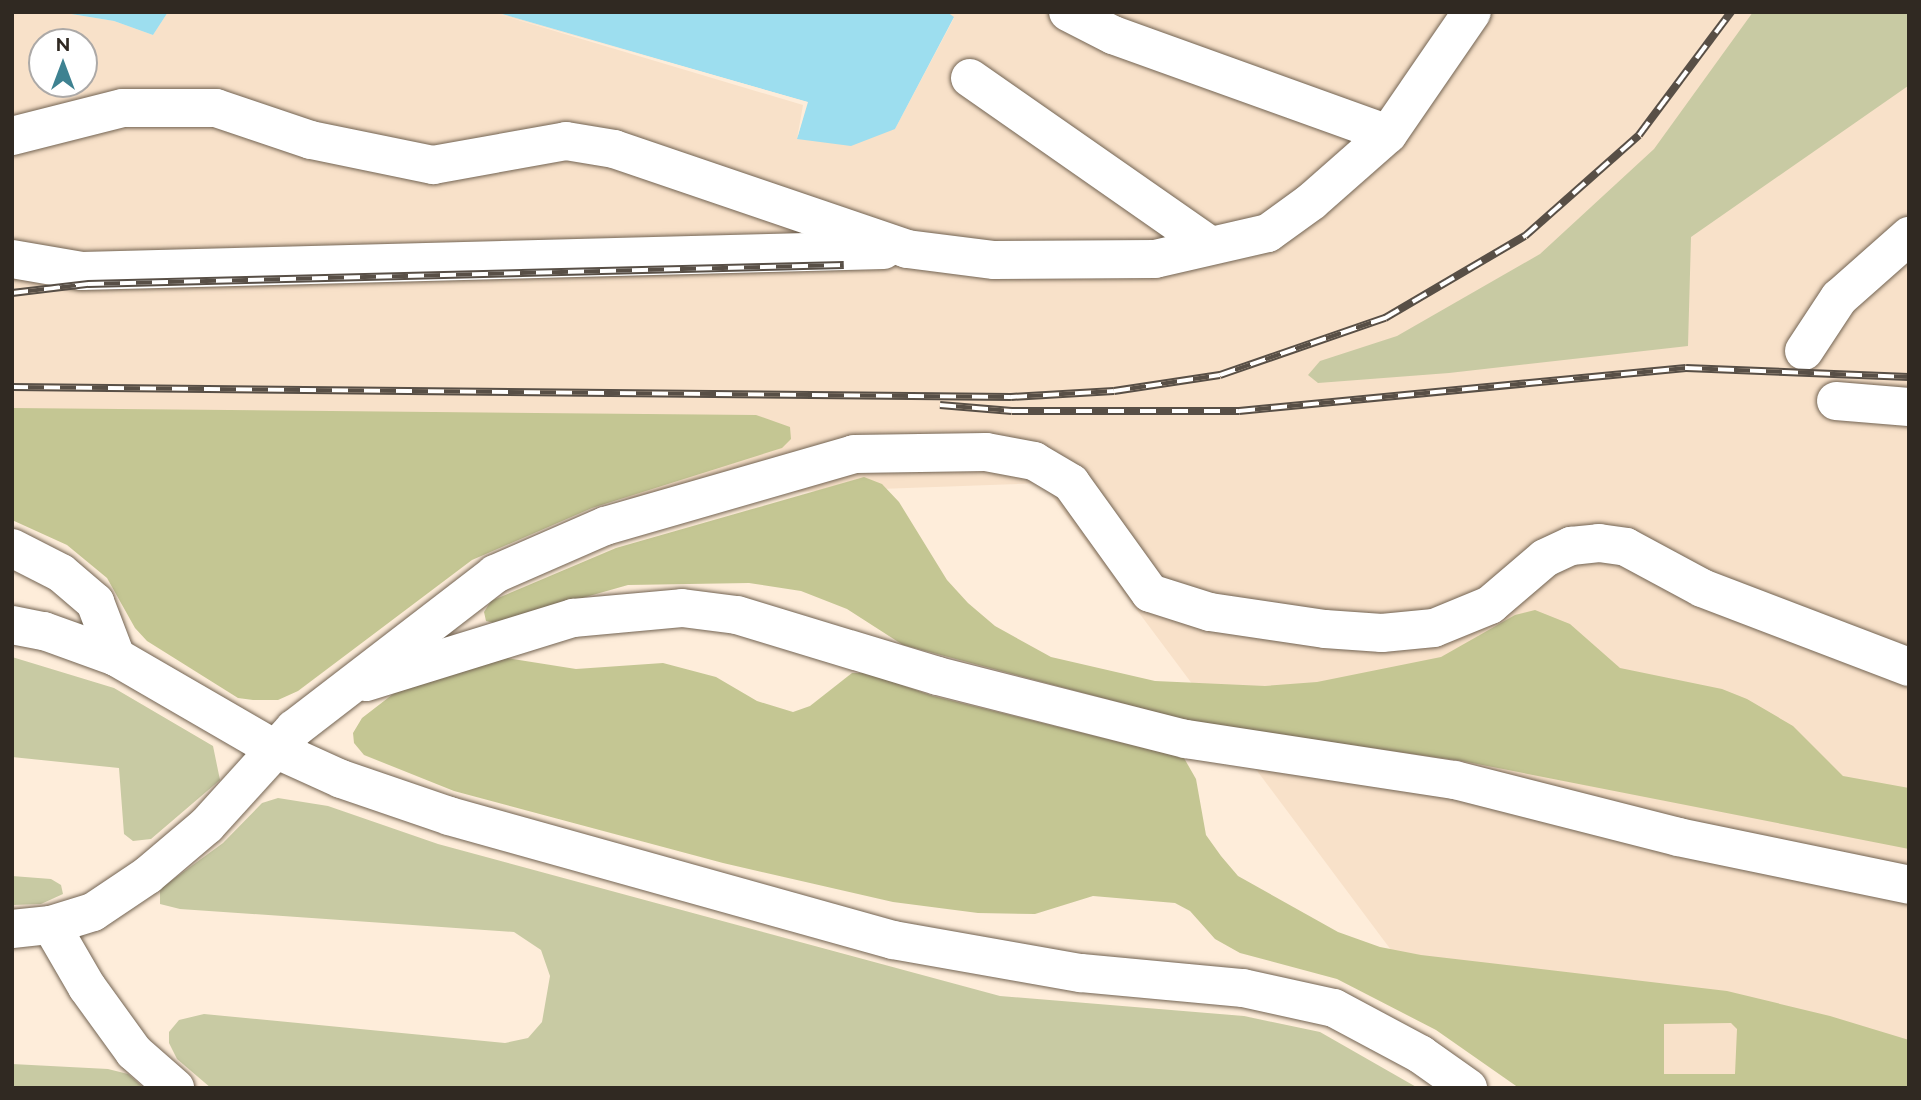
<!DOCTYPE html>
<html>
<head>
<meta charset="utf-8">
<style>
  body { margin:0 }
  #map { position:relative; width:1921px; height:1100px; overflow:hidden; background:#feedda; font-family:Raleway,sans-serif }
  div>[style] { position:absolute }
  .built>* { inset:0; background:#f8e1c9 }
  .green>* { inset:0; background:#c8caa3 }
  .forest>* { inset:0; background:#c4c693 }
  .water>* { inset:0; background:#9ddeef }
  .pier>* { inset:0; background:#feedda }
  .roads { filter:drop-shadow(0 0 2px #726352) drop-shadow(0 0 2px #726352) }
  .minor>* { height:38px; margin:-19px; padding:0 19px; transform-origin:19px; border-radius:19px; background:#fff }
  .rail>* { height:8px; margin-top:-4px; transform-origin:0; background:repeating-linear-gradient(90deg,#fff 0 16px,#584f46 0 32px); box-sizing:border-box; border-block:2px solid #584f46 }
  span { translate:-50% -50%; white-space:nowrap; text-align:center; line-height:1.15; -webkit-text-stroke:6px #fff; paint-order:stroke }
  .frame { position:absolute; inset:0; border:14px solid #302922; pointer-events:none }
  .north { position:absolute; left:28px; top:28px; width:70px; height:70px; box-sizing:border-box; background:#fff; border:2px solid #aca9a7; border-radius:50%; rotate:0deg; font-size:19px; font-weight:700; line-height:28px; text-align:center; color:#302922 }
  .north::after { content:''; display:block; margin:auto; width:24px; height:32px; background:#3e8291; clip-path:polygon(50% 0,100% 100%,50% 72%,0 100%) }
</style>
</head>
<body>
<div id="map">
  <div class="built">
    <i style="clip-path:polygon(evenodd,12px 12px,59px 12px,114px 21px,153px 35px,168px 12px,495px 12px,895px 129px,954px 18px,947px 12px,1909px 12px,1909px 1088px,1528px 1088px,1459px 1041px,1042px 483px,12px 521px,12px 12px,42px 42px,84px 42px,84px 84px,42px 84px,42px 42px)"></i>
  </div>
  <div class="green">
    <i style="clip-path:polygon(1753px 12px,1909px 12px,1908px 86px,1691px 237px,1688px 346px,1449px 373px,1318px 383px,1308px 375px,1320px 361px,1397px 336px,1540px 254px,1654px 149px)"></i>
    <i style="clip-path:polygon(12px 657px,114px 688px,213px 746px,220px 780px,151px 839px,133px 841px,124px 834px,119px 768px,12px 757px)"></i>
    <i style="clip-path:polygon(278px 798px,328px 806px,438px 844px,1000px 996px,1244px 1016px,1320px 1032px,1418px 1088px,211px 1088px,177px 1059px,169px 1043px,169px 1032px,179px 1020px,204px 1014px,505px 1043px,528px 1038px,542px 1022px,550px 976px,541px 950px,514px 932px,180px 909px,160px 904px,160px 889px,223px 843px,262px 803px)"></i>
    <i style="clip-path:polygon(12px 876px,51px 879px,61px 885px,63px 894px,41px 904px,12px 905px)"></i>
    <i style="clip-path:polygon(12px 1064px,108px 1069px,128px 1074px,144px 1088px,12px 1088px)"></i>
  </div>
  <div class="forest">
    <i style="clip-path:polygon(12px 408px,756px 415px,790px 427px,791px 439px,782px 448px,592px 508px,472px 560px,298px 691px,278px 700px,253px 700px,238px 698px,147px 641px,135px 628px,107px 578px,67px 545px,12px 520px)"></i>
    <i style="clip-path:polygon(864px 477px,882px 484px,899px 502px,947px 580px,968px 603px,995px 626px,1051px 657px,1155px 681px,1265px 686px,1317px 682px,1441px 657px,1515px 615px,1535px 610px,1570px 624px,1620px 668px,1722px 689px,1747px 699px,1793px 726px,1843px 776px,1909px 788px,1909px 849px,1462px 761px,1193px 722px,903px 645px,847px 609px,801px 591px,749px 583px,628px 585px,494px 623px,486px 621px,484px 612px,491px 601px,616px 548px)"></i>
    <i style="clip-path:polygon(evenodd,507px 658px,576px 669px,663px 663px,716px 677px,757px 701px,793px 712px,810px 706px,852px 673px,867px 673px,933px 696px,1184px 758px,1196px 779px,1206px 835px,1221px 856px,1238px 876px,1338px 932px,1380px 947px,1421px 955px,1727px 991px,1830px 1016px,1909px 1040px,1909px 1088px,1519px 1088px,1436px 1030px,1337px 979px,1240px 953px,1215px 939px,1190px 911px,1175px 903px,1093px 896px,1035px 914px,978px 913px,893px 902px,723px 863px,454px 791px,364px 755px,354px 743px,353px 733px,362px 718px,397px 691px,507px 658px,1731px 1023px,1737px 1029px,1735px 1074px,1664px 1074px,1664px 1024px,1731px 1023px)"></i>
  </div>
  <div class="water">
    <i style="clip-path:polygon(59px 12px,168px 12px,153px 35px,114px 21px)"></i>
    <i style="clip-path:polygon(495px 12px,947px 12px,954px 17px,895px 129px,851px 146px,797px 139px,807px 102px)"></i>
  </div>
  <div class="pier">
    <i style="clip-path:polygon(491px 12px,808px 102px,797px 139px,803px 105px)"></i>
  </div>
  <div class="roads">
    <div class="minor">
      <i style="left:1068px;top:12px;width:51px;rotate:27.1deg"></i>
      <i style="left:1113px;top:35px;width:292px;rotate:19.8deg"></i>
      <i style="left:970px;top:78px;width:292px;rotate:34.9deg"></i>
      <i style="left:12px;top:136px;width:114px;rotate:-14.2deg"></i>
      <i style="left:123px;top:108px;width:93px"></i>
      <i style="left:216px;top:108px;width:100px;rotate:18.6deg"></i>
      <i style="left:311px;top:140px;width:125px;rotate:11.6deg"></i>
      <i style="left:433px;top:165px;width:135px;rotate:-10.2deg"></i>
      <i style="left:566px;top:141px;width:49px;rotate:9.5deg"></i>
      <i style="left:614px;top:149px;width:310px;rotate:18.8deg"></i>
      <i style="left:907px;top:249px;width:88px;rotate:7.2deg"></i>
      <i style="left:994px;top:260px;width:161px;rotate:-0.4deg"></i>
      <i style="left:1155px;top:259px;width:116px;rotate:-13deg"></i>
      <i style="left:1268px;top:233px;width:54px;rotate:-36deg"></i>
      <i style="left:1312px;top:201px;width:101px;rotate:-41.4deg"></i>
      <i style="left:1388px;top:134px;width:148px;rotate:-55.5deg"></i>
      <i style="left:12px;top:259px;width:71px;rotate:9.7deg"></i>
      <i style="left:82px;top:271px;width:802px;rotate:-1.5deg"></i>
      <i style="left:1804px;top:351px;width:64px;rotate:-56.6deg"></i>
      <i style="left:1839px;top:298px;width:94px;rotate:-41.5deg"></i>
      <i style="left:1836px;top:401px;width:73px;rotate:4.7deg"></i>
      <i style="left:12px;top:548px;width:55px;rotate:27deg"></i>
      <i style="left:61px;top:573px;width:45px;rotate:40.5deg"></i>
      <i style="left:95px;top:602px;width:59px;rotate:69.1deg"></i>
      <i style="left:12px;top:625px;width:33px;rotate:11deg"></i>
      <i style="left:44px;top:631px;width:77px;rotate:19.9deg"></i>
      <i style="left:116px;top:657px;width:184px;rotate:30.1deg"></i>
      <i style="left:275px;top:749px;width:72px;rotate:24.4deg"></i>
      <i style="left:341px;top:779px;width:114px;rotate:18.9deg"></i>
      <i style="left:449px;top:816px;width:461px;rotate:15.6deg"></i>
      <i style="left:893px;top:940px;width:191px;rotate:10deg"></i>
      <i style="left:1081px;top:973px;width:163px;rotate:5.3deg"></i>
      <i style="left:1243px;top:988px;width:93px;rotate:12.4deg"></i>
      <i style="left:1334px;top:1008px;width:98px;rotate:28.1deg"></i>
      <i style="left:1420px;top:1054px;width:59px;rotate:35.3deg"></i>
      <i style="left:366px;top:682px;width:217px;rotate:-17.2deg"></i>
      <i style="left:573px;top:618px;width:109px;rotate:-5.2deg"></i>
      <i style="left:682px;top:608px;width:55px;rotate:7.3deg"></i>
      <i style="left:737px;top:615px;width:210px;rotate:16.9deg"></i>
      <i style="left:938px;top:676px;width:256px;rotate:14.3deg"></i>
      <i style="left:1186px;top:739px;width:272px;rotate:8.7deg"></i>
      <i style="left:1455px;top:780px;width:230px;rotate:14.3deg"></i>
      <i style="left:1678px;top:837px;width:236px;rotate:11.7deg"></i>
      <i style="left:51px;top:925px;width:72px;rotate:59.9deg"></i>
      <i style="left:87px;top:987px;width:80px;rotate:54.1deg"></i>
      <i style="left:134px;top:1052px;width:55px;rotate:41.3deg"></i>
      <i style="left:12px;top:929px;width:39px;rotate:-6deg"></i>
      <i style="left:51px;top:925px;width:44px;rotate:-17.2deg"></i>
      <i style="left:93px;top:912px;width:66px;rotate:-33.9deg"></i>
      <i style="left:148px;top:875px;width:77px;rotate:-40.3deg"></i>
      <i style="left:207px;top:825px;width:130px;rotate:-47.8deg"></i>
      <i style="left:294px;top:729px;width:254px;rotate:-37.6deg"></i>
      <i style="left:495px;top:574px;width:120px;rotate:-23.6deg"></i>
      <i style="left:605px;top:526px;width:259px;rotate:-16.1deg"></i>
      <i style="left:854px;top:454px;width:132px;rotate:-0.9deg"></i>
      <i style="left:986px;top:452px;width:49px;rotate:10.6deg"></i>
      <i style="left:1034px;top:461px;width:43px;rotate:30.7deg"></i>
      <i style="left:1071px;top:483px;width:135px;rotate:54.3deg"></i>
      <i style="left:1150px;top:593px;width:63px;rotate:17.6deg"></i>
      <i style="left:1210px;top:612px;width:116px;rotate:8.4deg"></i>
      <i style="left:1325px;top:629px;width:57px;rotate:4deg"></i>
      <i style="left:1382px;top:633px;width:52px;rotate:-5.5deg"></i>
      <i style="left:1434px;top:628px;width:61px;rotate:-22.3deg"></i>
      <i style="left:1490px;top:605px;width:72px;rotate:-40.5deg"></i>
      <i style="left:1545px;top:558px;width:29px;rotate:-25deg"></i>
      <i style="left:1571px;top:546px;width:28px;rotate:-6deg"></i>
      <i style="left:1599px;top:543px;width:27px;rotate:8deg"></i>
      <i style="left:1626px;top:547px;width:86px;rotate:28.3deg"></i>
      <i style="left:1702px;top:588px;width:222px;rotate:20.9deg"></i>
    </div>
  </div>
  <div class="rail">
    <i style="left:12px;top:293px;width:77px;rotate:-6.8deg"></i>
    <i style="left:88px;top:284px;width:756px;rotate:-1.44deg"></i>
    <i style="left:12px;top:387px;width:999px;rotate:0.57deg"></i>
    <i style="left:1011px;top:397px;width:103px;rotate:-3.3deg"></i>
    <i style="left:1114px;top:391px;width:107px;rotate:-8.6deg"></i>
    <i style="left:1220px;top:375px;width:175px;rotate:-19.1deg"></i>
    <i style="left:1385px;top:318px;width:162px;rotate:-30.4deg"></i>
    <i style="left:1525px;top:236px;width:152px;rotate:-41.5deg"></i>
    <i style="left:1639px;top:135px;width:154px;rotate:-53.2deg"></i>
    <i style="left:940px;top:405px;width:72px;rotate:4.8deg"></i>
    <i style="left:1012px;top:411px;width:227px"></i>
    <i style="left:1239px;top:411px;width:449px;rotate:-5.5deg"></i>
    <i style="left:1686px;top:368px;width:223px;rotate:2.3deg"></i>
  </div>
  <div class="frame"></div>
  <div class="north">N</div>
</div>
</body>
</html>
